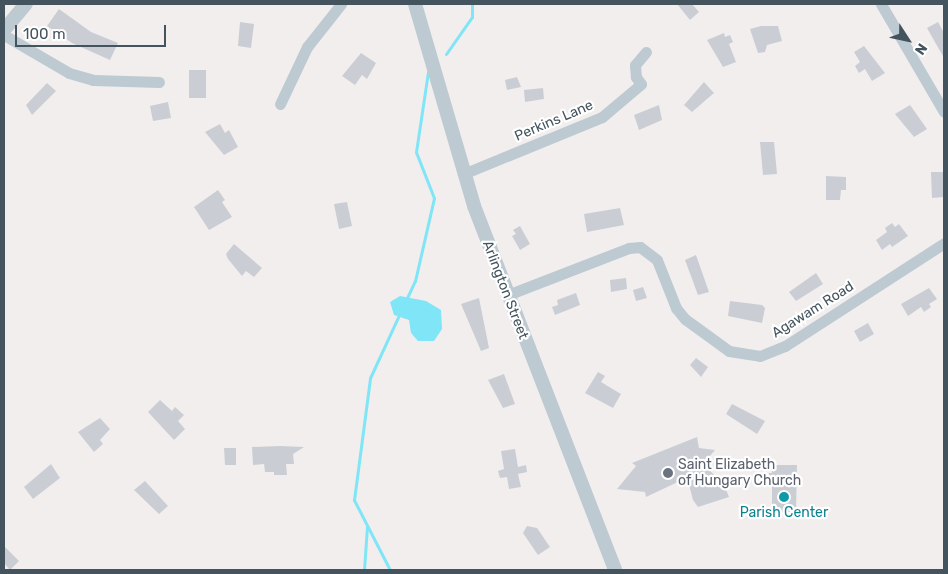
<!DOCTYPE html>
<html>
<head>
<meta charset="utf-8">
<style>
  body { margin:0 }
  #map { position:relative; width:948px; height:574px; overflow:hidden; background:#f2eeee; font-family:Rubik,sans-serif }
  div>[style] { position:absolute }
  .water>* { inset:0; background:#80e5f6 }
  .stream>* { height:3px; margin:-1.5px; padding:0 1.5px; transform-origin:1.5px; border-radius:1.5px; background:#80e5f6 }
  .building>* { inset:0; background:#caced4 }
  .minor>* { height:11px; margin:-5.5px; padding:0 5.5px; transform-origin:5.5px; border-radius:5.5px; background:#bdcad2 }
  .tertiary>* { height:14px; margin:-7px; padding:0 7px; transform-origin:7px; border-radius:7px; background:#bdcad2 }
  .dots>* { width:14px; height:14px; translate:-50% -50%; box-sizing:border-box; border:2px solid #fff; border-radius:50% }
  span { translate:-50% -50%; white-space:nowrap; text-align:center; line-height:1.15; -webkit-text-stroke:4.5px #fff; paint-order:stroke }
  .street-label { font-size:14px; color:#44545e }
  .worship-label { font-size:14px; color:#5b616d }
  .left { translate:0 -50%; text-align:left }
  .culture-label { font-size:14px; color:#0d838f }
  .frame { position:absolute; inset:0; border:5px solid #44545e; pointer-events:none }
  .north { position:absolute; left:883px; top:15px; width:50px; height:50px; -webkit-text-stroke:4px #fff; paint-order:stroke; rotate:125deg; font-size:14px; font-weight:700; line-height:20px; text-align:center; color:#44545e }
  .north::after { content:''; display:block; margin:auto; width:18px; height:22px; background:#44545e; clip-path:polygon(50% 0,100% 100%,50% 72%,0 100%) }
  .scale { position:absolute; left:15px; top:25px; width:151px; height:22px; box-sizing:border-box; border:2px solid #44545e; border-top:0; padding-left:6px; font-size:15px; line-height:18px; white-space:nowrap; color:#44545e; -webkit-text-stroke:4px #fff; paint-order:stroke }
</style>
</head>
<body>
<div id="map">
  <div class="water">
    <i style="clip-path:polygon(400px 296px,426px 301px,441px 310px,442px 329px,434px 341px,418px 341px,411px 333px,409px 320px,394px 315px,390px 302px)"></i>
  </div>
  <div class="stream">
    <i style="left:446px;top:54px;width:45px;rotate:-54.9deg"></i>
    <i style="left:472px;top:17px;width:13px;rotate:-90deg"></i>
    <i style="left:406px;top:300px;width:21px;rotate:-65deg"></i>
    <i style="left:415px;top:281px;width:85px;rotate:-77.1deg"></i>
    <i style="left:434px;top:198px;width:49px;rotate:-111.4deg"></i>
    <i style="left:416px;top:152px;width:81px;rotate:-81.5deg"></i>
    <i style="left:364px;top:570px;width:44px;rotate:-86.1deg"></i>
    <i style="left:390px;top:570px;width:79px;rotate:-117.2deg"></i>
    <i style="left:354px;top:500px;width:123px;rotate:-82.5deg"></i>
    <i style="left:370px;top:378px;width:69px;rotate:-65.3deg"></i>
  </div>
  <div class="building">
    <i style="clip-path:polygon(677px 4px,692px 4px,699px 12px,690px 20px)"></i>
    <i style="clip-path:polygon(59px 9px,91px 32px,118px 43px,110px 60px,72px 43px,47px 26px)"></i>
    <i style="clip-path:polygon(240px 22px,254px 24px,251px 48px,238px 46px)"></i>
    <i style="clip-path:polygon(938px 22px,944px 33px,944px 58px,927px 28px)"></i>
    <i style="clip-path:polygon(761px 26px,778px 26px,782px 41px,767px 45px,765px 52px,758px 53px,750px 29px)"></i>
    <i style="clip-path:polygon(724px 33px,725px 37px,730px 35px,733px 42px,729px 44px,736px 62px,723px 67px,707px 40px)"></i>
    <i style="clip-path:polygon(864px 46px,885px 73px,872px 81px,865px 69px,859px 73px,855px 66px,860px 62px,854px 52px)"></i>
    <i style="clip-path:polygon(361px 53px,376px 63px,367px 79px,362px 75px,355px 85px,342px 76px)"></i>
    <i style="clip-path:polygon(189px 70px,206px 70px,206px 98px,189px 98px)"></i>
    <i style="clip-path:polygon(517px 77px,521px 87px,507px 90px,505px 80px)"></i>
    <i style="clip-path:polygon(704px 82px,714px 93px,692px 112px,684px 105px)"></i>
    <i style="clip-path:polygon(47px 83px,56px 91px,32px 115px,26px 105px)"></i>
    <i style="clip-path:polygon(543px 88px,544px 99px,525px 102px,524px 90px)"></i>
    <i style="clip-path:polygon(168px 102px,171px 118px,153px 121px,150px 106px)"></i>
    <i style="clip-path:polygon(659px 105px,662px 120px,639px 130px,634px 115px)"></i>
    <i style="clip-path:polygon(910px 105px,927px 129px,914px 137px,895px 114px)"></i>
    <i style="clip-path:polygon(220px 124px,225px 133px,229px 130px,238px 147px,224px 155px,205px 132px)"></i>
    <i style="clip-path:polygon(760px 142px,774px 142px,777px 174px,763px 175px)"></i>
    <i style="clip-path:polygon(931px 172px,944px 172px,944px 197px,932px 198px)"></i>
    <i style="clip-path:polygon(826px 176px,846px 177px,846px 190px,841px 190px,840px 200px,826px 200px)"></i>
    <i style="clip-path:polygon(218px 190px,225px 200px,222px 202px,232px 217px,209px 230px,194px 207px)"></i>
    <i style="clip-path:polygon(347px 202px,352px 226px,339px 229px,334px 204px)"></i>
    <i style="clip-path:polygon(620px 208px,624px 225px,587px 232px,584px 214px)"></i>
    <i style="clip-path:polygon(892px 223px,895px 227px,899px 224px,908px 236px,892px 247px,890px 244px,882px 250px,876px 240px,887px 232px,885px 228px)"></i>
    <i style="clip-path:polygon(520px 226px,530px 244px,520px 250px,512px 236px,516px 234px,513px 230px)"></i>
    <i style="clip-path:polygon(234px 244px,262px 268px,254px 277px,246px 271px,242px 276px,228px 259px,226px 254px)"></i>
    <i style="clip-path:polygon(696px 255px,709px 292px,698px 295px,685px 260px)"></i>
    <i style="clip-path:polygon(816px 273px,823px 284px,796px 301px,789px 292px)"></i>
    <i style="clip-path:polygon(626px 278px,627px 289px,611px 292px,610px 280px)"></i>
    <i style="clip-path:polygon(643px 287px,647px 298px,636px 301px,633px 290px)"></i>
    <i style="clip-path:polygon(929px 288px,937px 299px,929px 304px,931px 307px,924px 312px,921px 307px,908px 316px,901px 304px)"></i>
    <i style="clip-path:polygon(576px 293px,580px 305px,555px 315px,552px 307px,558px 305px,557px 300px)"></i>
    <i style="clip-path:polygon(479px 298px,489px 348px,481px 351px,461px 304px)"></i>
    <i style="clip-path:polygon(730px 301px,762px 305px,765px 308px,762px 323px,728px 316px)"></i>
    <i style="clip-path:polygon(868px 323px,874px 334px,860px 342px,854px 331px)"></i>
    <i style="clip-path:polygon(696px 358px,708px 367px,701px 377px,690px 365px)"></i>
    <i style="clip-path:polygon(598px 372px,605px 376px,601px 382px,621px 394px,613px 408px,585px 393px)"></i>
    <i style="clip-path:polygon(504px 374px,515px 404px,503px 408px,488px 380px)"></i>
    <i style="clip-path:polygon(160px 400px,172px 411px,175px 407px,184px 415px,178px 421px,185px 429px,174px 440px,148px 412px)"></i>
    <i style="clip-path:polygon(732px 404px,765px 421px,757px 434px,726px 414px)"></i>
    <i style="clip-path:polygon(100px 418px,110px 429px,100px 440px,103px 444px,94px 452px,78px 432px)"></i>
    <i style="clip-path:polygon(697px 437px,699px 448px,715px 450px,704px 463px,719px 481px,722px 480px,729px 497px,698px 507px,693px 500px,688px 481px,683px 483px,682px 480px,646px 497px,645px 492px,617px 489px,636px 466px,632px 463px)"></i>
    <i style="clip-path:polygon(280px 446px,304px 447px,293px 454px,294px 464px,286px 464px,287px 475px,274px 475px,274px 472px,265px 472px,264px 464px,253px 465px,252px 447px)"></i>
    <i style="clip-path:polygon(224px 448px,236px 448px,236px 465px,225px 465px)"></i>
    <i style="clip-path:polygon(515px 449px,518px 467px,526px 465px,527px 472px,518px 474px,521px 487px,509px 489px,507px 477px,500px 478px,498px 471px,504px 469px,501px 451px)"></i>
    <i style="clip-path:polygon(51px 464px,60px 478px,33px 499px,24px 487px)"></i>
    <i style="clip-path:polygon(772px 465px,797px 465px,796px 512px,772px 512px,772px 482px,769px 482px,769px 473px,772px 473px)"></i>
    <i style="clip-path:polygon(145px 481px,168px 506px,159px 514px,134px 490px)"></i>
    <i style="clip-path:polygon(527px 526px,537px 528px,550px 547px,538px 555px,523px 533px)"></i>
    <i style="clip-path:polygon(4px 546px,19px 561px,10px 570px,4px 563px)"></i>
  </div>
  <div class="minor">
    <i style="left:881px;top:4px;width:125px;rotate:59.7deg"></i>
    <i style="left:4px;top:35px;width:75px;rotate:30.3deg"></i>
    <i style="left:69px;top:73px;width:25px;rotate:16deg"></i>
    <i style="left:93px;top:80px;width:66px;rotate:1.7deg"></i>
    <i style="left:280px;top:104px;width:63px;rotate:-64.7deg"></i>
    <i style="left:307px;top:47px;width:55px;rotate:-51.7deg"></i>
    <i style="left:463px;top:174px;width:150px;rotate:-22.3deg"></i>
    <i style="left:602px;top:117px;width:51px;rotate:-40.2deg"></i>
    <i style="left:641px;top:84px;width:9px;rotate:-126deg"></i>
    <i style="left:636px;top:77px;width:12px;rotate:-95deg"></i>
    <i style="left:635px;top:65px;width:17px;rotate:-50deg"></i>
    <i style="left:507px;top:295px;width:131px;rotate:-21.1deg"></i>
    <i style="left:629px;top:248px;width:11px;rotate:-5deg"></i>
    <i style="left:640px;top:247px;width:21px;rotate:37deg"></i>
    <i style="left:657px;top:260px;width:52px;rotate:68.4deg"></i>
    <i style="left:676px;top:308px;width:14px;rotate:51deg"></i>
    <i style="left:685px;top:319px;width:54px;rotate:36deg"></i>
    <i style="left:729px;top:351px;width:31px;rotate:9deg"></i>
    <i style="left:760px;top:356px;width:27px;rotate:-22deg"></i>
    <i style="left:785px;top:346px;width:189px;rotate:-32.9deg"></i>
  </div>
  <div class="tertiary">
    <i style="left:415px;top:4px;width:210px;rotate:73.7deg"></i>
    <i style="left:474px;top:206px;width:390px;rotate:68.8deg"></i>
    <i style="left:4px;top:30px;width:34px;rotate:-50deg"></i>
  </div>
  <div class="dots">
    <i style="left:668px;top:473px;background:#6b7280"></i>
    <i style="left:784px;top:497px;background:#0f9aa8"></i>
  </div>
  <div class="street-label">
    <span style="left:554px;top:121px;rotate:-23deg">Perkins Lane</span>
    <span style="left:505px;top:290px;rotate:69deg">Arlington Street</span>
    <span style="left:813px;top:310px;rotate:-32deg">Agawam Road</span>
  </div>
  <div class="worship-label">
    <span class="left" style="left:678px;top:473px">Saint Elizabeth<br>of Hungary Church</span>
  </div>
  <div class="culture-label">
    <span style="left:784px;top:513px">Parish Center</span>
  </div>
  <div class="frame"></div>
  <div class="north">N</div>
  <div class="scale">100 m</div>
</div>
</body>
</html>
